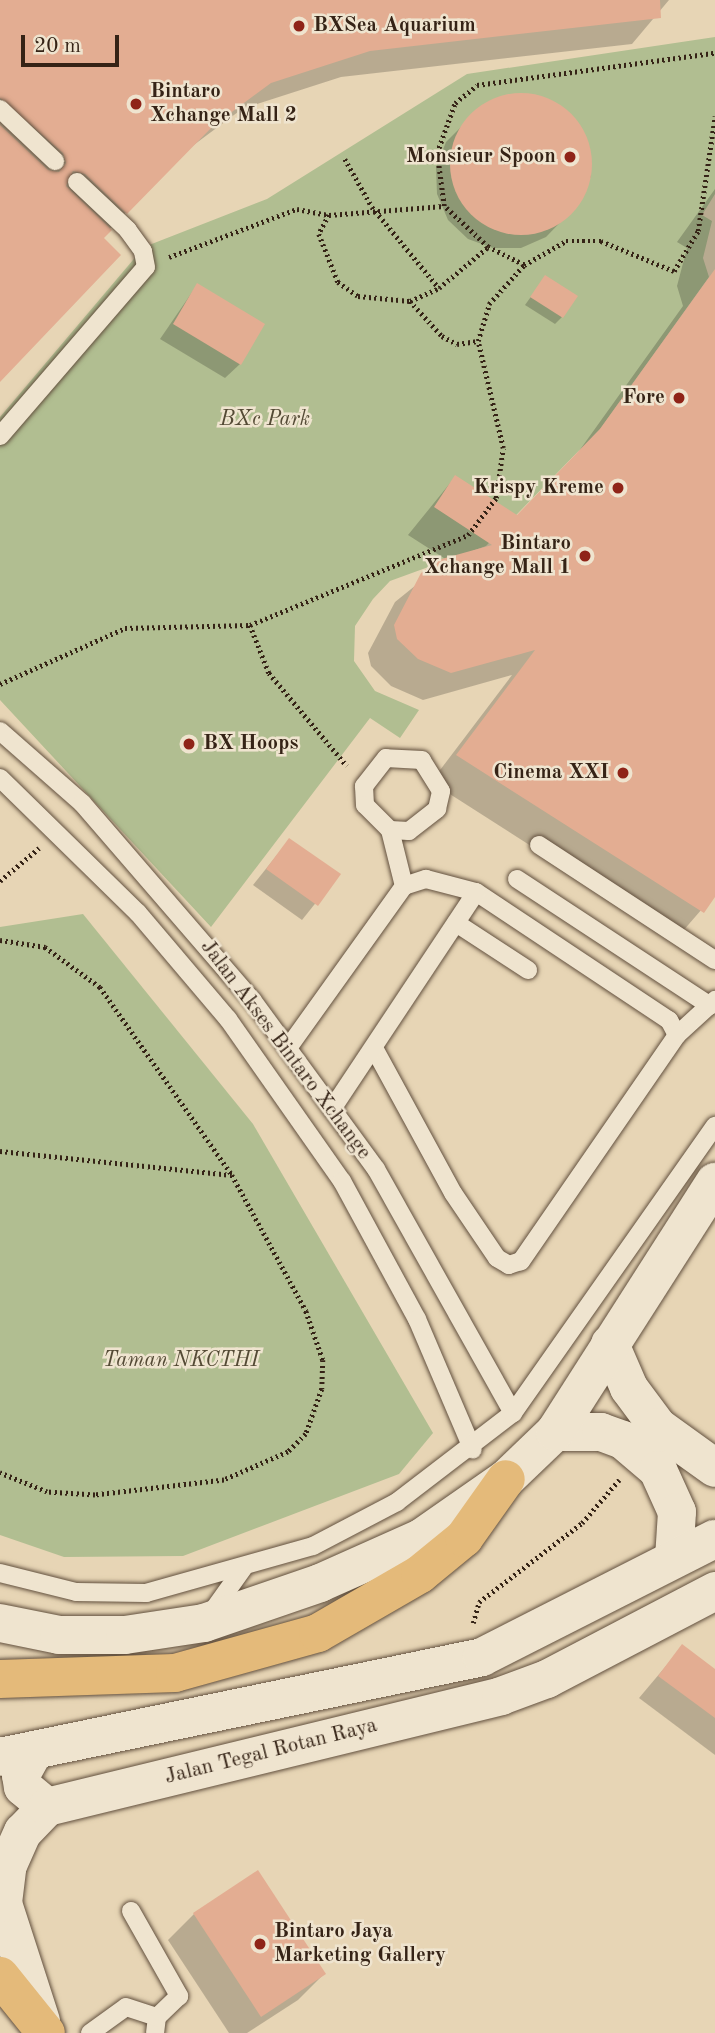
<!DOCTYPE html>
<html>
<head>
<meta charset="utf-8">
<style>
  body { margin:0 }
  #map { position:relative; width:715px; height:2033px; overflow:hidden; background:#e7d5b5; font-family:"Old Standard TT",serif }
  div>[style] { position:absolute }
  .green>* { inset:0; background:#b1be91 }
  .shadow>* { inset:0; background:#0003 }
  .building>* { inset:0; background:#e3ad92 }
  .round { border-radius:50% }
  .path>* { height:4.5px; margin-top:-2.25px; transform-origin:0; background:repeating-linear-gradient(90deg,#352316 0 2px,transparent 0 5.5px) }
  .roads { filter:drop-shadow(0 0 2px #62503e) drop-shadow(0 0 2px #62503e) }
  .lane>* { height:18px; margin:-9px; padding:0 9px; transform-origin:9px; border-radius:9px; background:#efe4cf }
  .secondary>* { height:38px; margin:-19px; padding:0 19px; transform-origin:19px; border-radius:19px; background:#efe4cf }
  .primary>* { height:38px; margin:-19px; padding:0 19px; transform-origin:19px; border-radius:19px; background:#e4ba7a }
  .dots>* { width:19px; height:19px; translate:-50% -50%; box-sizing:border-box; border:4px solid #efe4cf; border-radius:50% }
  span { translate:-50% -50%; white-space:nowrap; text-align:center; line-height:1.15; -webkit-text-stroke:5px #efe4cf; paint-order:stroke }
  .poi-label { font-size:21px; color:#352316; font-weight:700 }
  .left { translate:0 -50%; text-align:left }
  .right { translate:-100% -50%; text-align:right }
  .park-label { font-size:21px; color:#544a35; font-style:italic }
  .street-label { font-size:21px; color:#352316 }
  .scale { position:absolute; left:21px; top:35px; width:98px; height:32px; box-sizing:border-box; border:4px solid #352316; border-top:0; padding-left:9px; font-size:21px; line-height:24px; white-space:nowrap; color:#352316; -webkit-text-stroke:5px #efe4cf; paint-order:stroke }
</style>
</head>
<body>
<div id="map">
  <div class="green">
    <i style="clip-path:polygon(715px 37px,715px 194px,702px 215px,712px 221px,703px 258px,709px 277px,600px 429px,486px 546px,390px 581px,373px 599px,355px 626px,354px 661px,375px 691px,419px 710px,400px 738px,370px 718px,211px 927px,0 700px,0 417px,144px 247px,267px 199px,467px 74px)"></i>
    <i style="clip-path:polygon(83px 914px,253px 1124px,433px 1433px,399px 1474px,183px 1556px,64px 1557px,0 1535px,0 927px)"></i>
  </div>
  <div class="shadow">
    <i style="clip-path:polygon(0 0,669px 0,632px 44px,341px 77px,242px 109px,187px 150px,101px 238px,0 380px)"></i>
    <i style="clip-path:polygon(534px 95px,559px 105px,579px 125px,590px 149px,591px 176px,580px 202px,546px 237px,521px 248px,493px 248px,468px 239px,448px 220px,437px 194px,436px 167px,446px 142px,481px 107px,506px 96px)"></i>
    <i style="clip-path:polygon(715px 189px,715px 894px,676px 939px,431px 782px,512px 675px,423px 700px,391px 686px,371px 666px,368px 653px,395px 602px,447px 560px,408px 535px,455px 477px,517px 517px,574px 458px,683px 306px,677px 286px,687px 248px,677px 242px)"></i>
    <i style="clip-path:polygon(545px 277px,562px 317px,555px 324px,525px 305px)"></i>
    <i style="clip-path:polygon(197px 285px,240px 364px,225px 378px,160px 339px)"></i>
    <i style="clip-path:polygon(289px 840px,338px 875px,302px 920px,253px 885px)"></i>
    <i style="clip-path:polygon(682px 1647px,715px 1671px,715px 1755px,639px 1698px)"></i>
    <i style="clip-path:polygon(194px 1914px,324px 1974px,298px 2000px,247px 2033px,229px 2033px,168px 1940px)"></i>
  </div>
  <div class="building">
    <i style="clip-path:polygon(0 0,660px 0,661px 18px,370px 51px,271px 83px,213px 126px,127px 214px,85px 174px,73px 171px,66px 186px,112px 230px,104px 238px,121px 255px,0 382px,0 125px,48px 170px,59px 172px,66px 163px,63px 153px,0 98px)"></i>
    <i class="round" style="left:450px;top:93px;width:142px;height:142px"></i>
    <i style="clip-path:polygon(715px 269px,715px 897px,704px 913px,456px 755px,535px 650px,451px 673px,418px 659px,397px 639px,394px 625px,421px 573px,438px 560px,492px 545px,434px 507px,455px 475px,517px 515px,600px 429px)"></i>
    <i style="clip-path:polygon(545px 275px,578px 296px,563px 318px,530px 297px)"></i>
    <i style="clip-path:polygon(197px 283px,265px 324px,241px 365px,173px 324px)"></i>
    <i style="clip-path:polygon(289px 838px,341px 874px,318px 906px,266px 869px)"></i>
    <i style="clip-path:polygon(682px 1644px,715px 1669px,715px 1718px,658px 1676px)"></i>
    <i style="clip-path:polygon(258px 1870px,326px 1974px,261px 2017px,193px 1913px)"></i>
  </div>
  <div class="path">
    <i style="left:345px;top:159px;width:55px;rotate:60.6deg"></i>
    <i style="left:372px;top:207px;width:105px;rotate:50.4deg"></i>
    <i style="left:329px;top:215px;width:21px;rotate:118deg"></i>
    <i style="left:319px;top:234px;width:52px;rotate:68.4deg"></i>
    <i style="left:338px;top:282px;width:24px;rotate:35deg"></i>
    <i style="left:358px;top:296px;width:52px;rotate:5.5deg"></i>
    <i style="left:410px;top:301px;width:32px;rotate:-24deg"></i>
    <i style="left:439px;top:288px;width:64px;rotate:-39.9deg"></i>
    <i style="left:169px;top:257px;width:137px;rotate:-20.6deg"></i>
    <i style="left:297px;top:209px;width:33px;rotate:11deg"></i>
    <i style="left:329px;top:215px;width:115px;rotate:-4.5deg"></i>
    <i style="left:524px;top:265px;width:40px;rotate:-153.4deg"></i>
    <i style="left:488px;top:247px;width:60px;rotate:-137deg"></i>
    <i style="left:444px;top:206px;width:53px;rotate:-97.5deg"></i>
    <i style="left:437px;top:153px;width:53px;rotate:-70.2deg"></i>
    <i style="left:455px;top:103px;width:28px;rotate:-39deg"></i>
    <i style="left:477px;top:85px;width:240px;rotate:-7.7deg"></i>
    <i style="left:410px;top:301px;width:47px;rotate:47.6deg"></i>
    <i style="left:442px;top:336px;width:17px;rotate:28deg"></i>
    <i style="left:457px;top:344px;width:21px;rotate:-8deg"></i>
    <i style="left:250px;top:625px;width:52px;rotate:68.4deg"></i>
    <i style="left:269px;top:673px;width:121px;rotate:50deg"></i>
    <i style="left:0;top:684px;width:137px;rotate:-24.1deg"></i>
    <i style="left:125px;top:628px;width:125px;rotate:-1.4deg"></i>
    <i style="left:250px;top:625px;width:236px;rotate:-22.4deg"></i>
    <i style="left:468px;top:535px;width:46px;rotate:-52.9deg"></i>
    <i style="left:496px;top:498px;width:50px;rotate:-82deg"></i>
    <i style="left:503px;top:448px;width:110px;rotate:-103.2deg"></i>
    <i style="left:478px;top:341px;width:39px;rotate:-73deg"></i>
    <i style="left:489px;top:304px;width:52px;rotate:-48.1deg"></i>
    <i style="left:524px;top:265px;width:48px;rotate:-29.7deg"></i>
    <i style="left:566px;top:241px;width:35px"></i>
    <i style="left:601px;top:241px;width:79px;rotate:22.3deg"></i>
    <i style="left:674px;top:271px;width:47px;rotate:-59deg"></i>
    <i style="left:698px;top:231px;width:116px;rotate:-81.6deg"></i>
    <i style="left:0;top:881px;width:51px;rotate:-40.2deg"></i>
    <i style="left:0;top:940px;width:46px;rotate:8.8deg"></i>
    <i style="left:45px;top:947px;width:68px;rotate:36deg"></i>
    <i style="left:100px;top:987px;width:230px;rotate:54.9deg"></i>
    <i style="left:232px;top:1175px;width:155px;rotate:61.4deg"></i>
    <i style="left:306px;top:1311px;width:52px;rotate:70.9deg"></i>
    <i style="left:323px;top:1360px;width:29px;rotate:92deg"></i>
    <i style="left:322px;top:1389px;width:48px;rotate:109.6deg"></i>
    <i style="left:306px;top:1434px;width:25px;rotate:135deg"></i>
    <i style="left:288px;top:1452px;width:70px;rotate:156.4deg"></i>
    <i style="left:224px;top:1480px;width:130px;rotate:173.4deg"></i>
    <i style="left:95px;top:1495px;width:48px;rotate:-176.4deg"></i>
    <i style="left:47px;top:1492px;width:51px;rotate:-158deg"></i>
    <i style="left:0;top:1151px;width:233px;rotate:5.9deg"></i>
    <i style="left:473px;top:1623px;width:22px;rotate:-74deg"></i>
    <i style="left:479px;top:1602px;width:130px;rotate:-37.5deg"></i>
    <i style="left:582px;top:1523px;width:57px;rotate:-49.3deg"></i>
  </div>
  <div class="roads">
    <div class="lane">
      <i style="left:0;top:109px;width:76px;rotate:43.4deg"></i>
      <i style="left:0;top:436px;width:223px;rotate:-49.2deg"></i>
      <i style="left:146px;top:267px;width:16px;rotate:-101deg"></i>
      <i style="left:143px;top:251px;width:26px;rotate:-126deg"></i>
      <i style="left:128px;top:230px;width:70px;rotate:-136.7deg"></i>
      <i style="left:0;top:731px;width:109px;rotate:41.3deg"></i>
      <i style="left:82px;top:803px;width:262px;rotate:49.2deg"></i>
      <i style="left:253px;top:1001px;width:208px;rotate:53.8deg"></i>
      <i style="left:376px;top:1169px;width:280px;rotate:60.7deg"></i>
      <i style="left:0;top:778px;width:193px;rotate:44.4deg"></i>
      <i style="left:138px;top:913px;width:139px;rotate:49.7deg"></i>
      <i style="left:228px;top:1019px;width:198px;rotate:54.9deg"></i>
      <i style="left:342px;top:1181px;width:157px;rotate:61.5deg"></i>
      <i style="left:417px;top:1319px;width:142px;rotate:66.9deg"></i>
      <i style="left:390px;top:830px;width:19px;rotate:3deg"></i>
      <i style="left:409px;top:831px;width:36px;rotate:-38deg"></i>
      <i style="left:437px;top:809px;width:18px;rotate:-77deg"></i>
      <i style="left:441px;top:791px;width:36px;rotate:-122deg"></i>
      <i style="left:422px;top:760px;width:36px;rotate:-177deg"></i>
      <i style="left:386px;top:758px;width:36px;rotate:128deg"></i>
      <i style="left:364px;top:786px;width:19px;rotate:87deg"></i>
      <i style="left:365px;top:805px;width:35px;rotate:45deg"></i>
      <i style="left:390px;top:830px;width:58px;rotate:76deg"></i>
      <i style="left:539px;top:845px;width:210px;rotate:33.2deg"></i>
      <i style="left:517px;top:879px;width:231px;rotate:33.3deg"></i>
      <i style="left:456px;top:923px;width:86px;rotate:33.1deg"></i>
      <i style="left:677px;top:1035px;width:52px;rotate:-42.6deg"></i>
      <i style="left:288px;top:1048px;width:199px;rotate:-54.4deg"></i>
      <i style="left:404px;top:886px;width:23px;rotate:-18deg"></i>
      <i style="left:426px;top:879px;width:52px;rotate:14.6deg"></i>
      <i style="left:476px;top:892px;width:232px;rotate:33.6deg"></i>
      <i style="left:669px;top:1020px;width:17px;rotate:62deg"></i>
      <i style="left:677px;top:1035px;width:275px;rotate:124.6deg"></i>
      <i style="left:521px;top:1261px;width:13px;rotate:162deg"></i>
      <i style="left:509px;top:1265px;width:14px;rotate:-150deg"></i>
      <i style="left:497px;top:1258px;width:78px;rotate:-124.1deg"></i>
      <i style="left:453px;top:1193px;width:163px;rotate:-118.6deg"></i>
      <i style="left:332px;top:1109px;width:260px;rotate:-56.4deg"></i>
      <i style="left:0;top:1573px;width:78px;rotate:14deg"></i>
      <i style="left:76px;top:1592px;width:70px;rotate:0.8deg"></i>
      <i style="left:146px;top:1593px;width:173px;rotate:-15.7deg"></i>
      <i style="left:313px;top:1546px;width:95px;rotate:-27.6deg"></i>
      <i style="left:397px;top:1502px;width:146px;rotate:-37.5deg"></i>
      <i style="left:513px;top:1413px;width:351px;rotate:-54.9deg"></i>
      <i style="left:209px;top:1616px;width:60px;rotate:-54.5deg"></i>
      <i style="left:131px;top:1911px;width:98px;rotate:60.5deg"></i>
      <i style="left:179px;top:1996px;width:30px;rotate:136deg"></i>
      <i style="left:157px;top:2017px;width:16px;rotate:97deg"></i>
      <i style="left:90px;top:2033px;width:44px;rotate:-35.8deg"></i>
      <i style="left:126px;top:2007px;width:33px;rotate:18deg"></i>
    </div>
    <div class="secondary">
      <i style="left:610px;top:1344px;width:48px;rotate:66.6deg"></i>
      <i style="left:629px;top:1388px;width:49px;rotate:53.4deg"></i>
      <i style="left:658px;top:1427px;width:70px;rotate:35.7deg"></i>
      <i style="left:555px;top:1432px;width:46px"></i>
      <i style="left:601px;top:1432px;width:23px;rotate:20deg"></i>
      <i style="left:623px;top:1440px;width:46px;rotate:40.6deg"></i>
      <i style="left:658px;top:1470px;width:46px;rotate:65.7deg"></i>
      <i style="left:677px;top:1512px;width:46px;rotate:93.7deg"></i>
      <i style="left:0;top:1623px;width:60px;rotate:11.5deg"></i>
      <i style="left:59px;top:1635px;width:66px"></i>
      <i style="left:125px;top:1635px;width:80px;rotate:-8.6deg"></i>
      <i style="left:204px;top:1623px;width:123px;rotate:-19deg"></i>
      <i style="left:320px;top:1583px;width:111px;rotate:-24deg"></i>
      <i style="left:421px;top:1538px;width:103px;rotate:-34.8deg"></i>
      <i style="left:506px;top:1479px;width:68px;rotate:-43.8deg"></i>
      <i style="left:555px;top:1432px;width:297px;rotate:-57.4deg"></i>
      <i style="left:33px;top:1753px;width:25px;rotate:119deg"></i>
      <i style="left:21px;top:1775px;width:12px;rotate:81deg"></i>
      <i style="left:23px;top:1787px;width:31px;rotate:40deg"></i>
      <i style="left:0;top:1757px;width:492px;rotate:-11.7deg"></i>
      <i style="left:482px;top:1657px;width:261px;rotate:-26.9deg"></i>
      <i style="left:41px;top:2021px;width:124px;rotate:-107.9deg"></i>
      <i style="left:3px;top:1903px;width:38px;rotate:-83deg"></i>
      <i style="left:8px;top:1865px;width:36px;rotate:-66deg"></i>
      <i style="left:23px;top:1832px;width:35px;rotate:-46deg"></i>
      <i style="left:47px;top:1807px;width:467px;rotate:-13.7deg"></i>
      <i style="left:501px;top:1696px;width:49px;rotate:-20.3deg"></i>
      <i style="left:547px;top:1679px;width:190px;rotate:-27.6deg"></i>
    </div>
    <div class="primary">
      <i style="left:0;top:1679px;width:175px;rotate:-2deg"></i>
      <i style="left:175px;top:1673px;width:148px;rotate:-15.6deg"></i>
      <i style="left:318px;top:1633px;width:118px;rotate:-30deg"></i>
      <i style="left:420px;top:1574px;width:57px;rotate:-39.3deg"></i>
      <i style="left:464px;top:1538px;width:72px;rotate:-54.6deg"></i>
      <i style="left:0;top:1976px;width:73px;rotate:51.1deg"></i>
    </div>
  </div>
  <div class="dots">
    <i style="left:299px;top:26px;background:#8f2418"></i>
    <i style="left:136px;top:104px;background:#8f2418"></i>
    <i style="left:570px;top:157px;background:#8f2418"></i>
    <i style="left:679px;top:398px;background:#8f2418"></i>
    <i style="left:618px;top:488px;background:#8f2418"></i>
    <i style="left:585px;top:556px;background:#8f2418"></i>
    <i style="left:189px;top:744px;background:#8f2418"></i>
    <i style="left:623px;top:773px;background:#8f2418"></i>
    <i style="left:260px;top:1944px;background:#8f2418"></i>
  </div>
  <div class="poi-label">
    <span class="left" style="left:313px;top:26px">BXSea Aquarium</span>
    <span class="left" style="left:150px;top:104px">Bintaro<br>Xchange Mall 2</span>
    <span class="right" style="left:556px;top:157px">Monsieur Spoon</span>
    <span class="right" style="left:665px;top:398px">Fore</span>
    <span class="right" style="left:604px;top:488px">Krispy Kreme</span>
    <span class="right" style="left:571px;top:556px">Bintaro<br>Xchange Mall 1</span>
    <span class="left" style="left:203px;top:744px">BX Hoops</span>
    <span class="right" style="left:609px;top:773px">Cinema XXI</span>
    <span class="left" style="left:274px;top:1944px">Bintaro Jaya<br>Marketing Gallery</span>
  </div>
  <div class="park-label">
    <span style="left:265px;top:420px">BXc Park</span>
    <span style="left:181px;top:1361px">Taman NKCTHI</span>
  </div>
  <div class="street-label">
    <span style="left:285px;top:1050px;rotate:53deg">Jalan Akses Bintaro Xchange</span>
    <span style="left:271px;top:1752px;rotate:-14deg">Jalan Tegal Rotan Raya</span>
  </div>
  <div class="scale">20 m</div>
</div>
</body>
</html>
